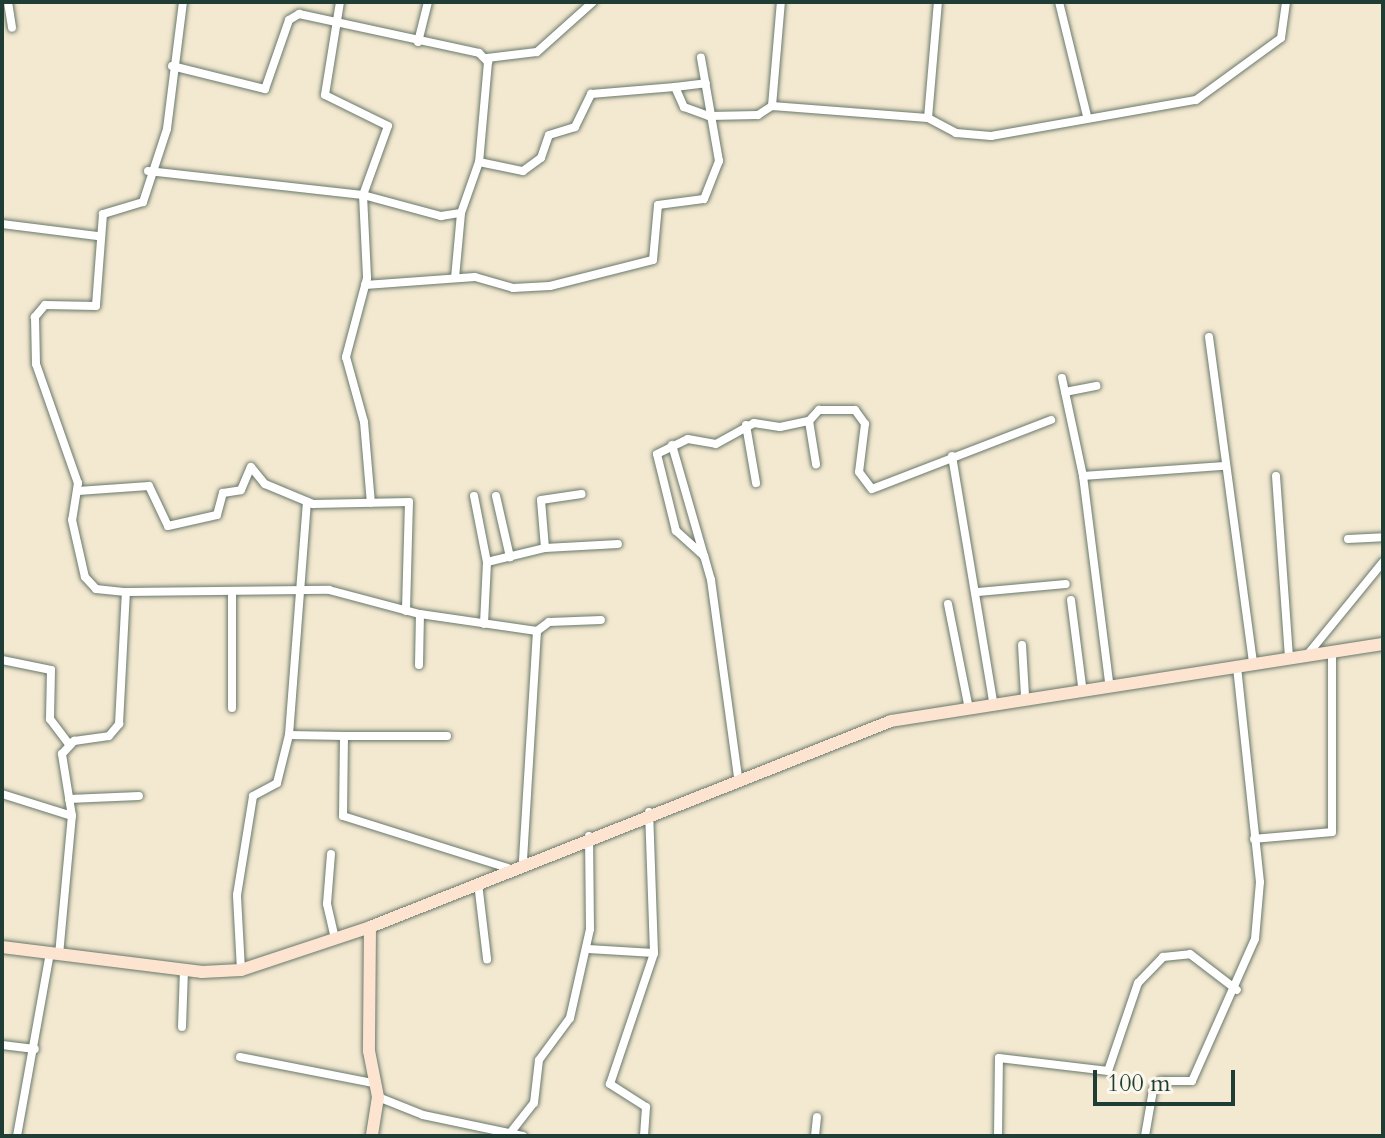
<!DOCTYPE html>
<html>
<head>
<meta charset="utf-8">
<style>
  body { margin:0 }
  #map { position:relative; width:1385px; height:1138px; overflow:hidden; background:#f3e8d0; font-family:Cardo,serif }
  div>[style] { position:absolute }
  .roads { filter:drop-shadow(0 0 2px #69796b) drop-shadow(0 0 2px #69796b) }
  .street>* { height:8px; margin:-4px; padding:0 4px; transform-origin:4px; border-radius:4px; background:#fff }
  .secondary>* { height:12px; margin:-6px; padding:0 6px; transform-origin:6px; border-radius:6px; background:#fde4d1 }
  span { translate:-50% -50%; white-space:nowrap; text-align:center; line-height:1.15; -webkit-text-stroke:6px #fbf7ec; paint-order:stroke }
  .frame { position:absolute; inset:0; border:4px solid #1f3d34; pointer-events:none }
  .scale { position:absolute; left:1093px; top:1070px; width:142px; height:36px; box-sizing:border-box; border:4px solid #1f3d34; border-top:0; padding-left:10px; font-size:24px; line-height:28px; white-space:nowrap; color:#1f3d34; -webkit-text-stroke:6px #fbf7ec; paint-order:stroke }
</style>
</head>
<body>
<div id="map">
  <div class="roads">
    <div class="street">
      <i style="left:8px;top:2px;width:26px;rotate:81deg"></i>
      <i style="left:183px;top:2px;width:128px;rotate:97.2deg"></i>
      <i style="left:167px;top:129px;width:77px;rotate:108.2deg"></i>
      <i style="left:143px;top:202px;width:42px;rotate:163.3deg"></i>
      <i style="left:103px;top:214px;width:92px;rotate:94.4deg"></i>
      <i style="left:96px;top:306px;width:51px;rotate:-178.9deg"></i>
      <i style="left:45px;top:305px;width:16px;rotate:130deg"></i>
      <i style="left:35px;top:317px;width:47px;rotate:88.8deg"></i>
      <i style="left:36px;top:364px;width:126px;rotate:70.6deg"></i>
      <i style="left:78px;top:483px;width:37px;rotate:99deg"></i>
      <i style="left:72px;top:520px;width:58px;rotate:77.2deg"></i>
      <i style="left:85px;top:577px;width:16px;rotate:47deg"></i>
      <i style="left:96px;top:589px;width:30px;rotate:6deg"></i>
      <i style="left:126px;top:592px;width:203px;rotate:-0.6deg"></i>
      <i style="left:329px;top:590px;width:94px;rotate:14.8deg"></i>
      <i style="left:420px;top:614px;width:118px;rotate:8.3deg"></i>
      <i style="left:537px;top:631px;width:231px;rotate:93.5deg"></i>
      <i style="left:340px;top:2px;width:94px;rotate:99.2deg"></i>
      <i style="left:325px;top:95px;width:70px;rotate:26.2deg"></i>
      <i style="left:388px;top:126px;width:73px;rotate:109.9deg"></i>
      <i style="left:363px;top:195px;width:83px;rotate:87.2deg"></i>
      <i style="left:367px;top:278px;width:82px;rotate:104.9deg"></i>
      <i style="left:346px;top:357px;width:67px;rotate:74.5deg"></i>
      <i style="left:364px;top:422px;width:81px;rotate:85.1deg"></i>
      <i style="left:1059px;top:2px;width:117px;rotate:76.2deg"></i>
      <i style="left:418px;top:42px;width:41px;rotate:-76deg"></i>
      <i style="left:487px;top:58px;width:50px;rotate:-6.8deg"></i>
      <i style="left:537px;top:52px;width:75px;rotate:-41.8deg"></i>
      <i style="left:172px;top:66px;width:96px;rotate:13.9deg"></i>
      <i style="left:265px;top:89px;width:73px;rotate:-70.8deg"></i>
      <i style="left:289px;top:20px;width:12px;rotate:-31deg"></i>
      <i style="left:299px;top:14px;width:184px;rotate:12.2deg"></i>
      <i style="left:479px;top:53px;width:13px;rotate:45deg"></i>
      <i style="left:488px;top:62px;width:100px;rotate:95.1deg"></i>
      <i style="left:479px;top:162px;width:45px;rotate:11.6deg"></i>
      <i style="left:523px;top:171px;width:22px;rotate:-36deg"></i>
      <i style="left:541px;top:158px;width:24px;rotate:-71deg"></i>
      <i style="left:549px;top:135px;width:27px;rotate:-17deg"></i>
      <i style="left:575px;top:127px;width:37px;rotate:-64deg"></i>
      <i style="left:591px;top:94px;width:84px;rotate:-4.8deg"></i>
      <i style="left:675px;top:87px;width:22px;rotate:66deg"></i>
      <i style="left:684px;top:107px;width:27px;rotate:20deg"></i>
      <i style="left:709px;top:116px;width:49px;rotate:-1.2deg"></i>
      <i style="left:758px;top:115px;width:17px;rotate:-33deg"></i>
      <i style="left:675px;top:87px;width:31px;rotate:-7deg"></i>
      <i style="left:772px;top:106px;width:156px;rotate:4.4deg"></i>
      <i style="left:928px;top:118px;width:32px;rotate:28deg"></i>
      <i style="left:956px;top:133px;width:35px;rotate:5deg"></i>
      <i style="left:991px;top:136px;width:208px;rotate:-10deg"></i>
      <i style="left:1196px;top:100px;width:105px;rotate:-36.1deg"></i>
      <i style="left:1281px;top:38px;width:36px;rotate:-82deg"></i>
      <i style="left:772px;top:106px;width:104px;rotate:-85.1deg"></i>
      <i style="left:928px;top:118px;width:116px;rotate:-85.1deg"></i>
      <i style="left:148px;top:171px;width:216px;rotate:6.4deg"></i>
      <i style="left:363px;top:195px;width:81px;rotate:15.1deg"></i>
      <i style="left:441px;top:216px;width:20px;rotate:-9deg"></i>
      <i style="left:461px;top:213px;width:54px;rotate:-70.6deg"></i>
      <i style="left:2px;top:224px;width:96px;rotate:7.2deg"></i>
      <i style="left:455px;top:278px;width:65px;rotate:-84.7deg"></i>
      <i style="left:365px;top:285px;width:110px;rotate:-4.2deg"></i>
      <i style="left:475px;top:277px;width:40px;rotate:16deg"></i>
      <i style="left:513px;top:288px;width:37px;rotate:-3deg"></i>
      <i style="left:550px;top:286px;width:106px;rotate:-14.2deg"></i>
      <i style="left:653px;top:260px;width:55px;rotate:-84.8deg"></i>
      <i style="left:658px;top:205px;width:46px;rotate:-7.4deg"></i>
      <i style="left:704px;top:199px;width:41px;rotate:-68.5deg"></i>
      <i style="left:719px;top:161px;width:105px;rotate:-99.9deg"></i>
      <i style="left:1209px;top:337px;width:329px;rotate:82.3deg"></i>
      <i style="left:1062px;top:378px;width:100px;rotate:77.9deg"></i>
      <i style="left:1083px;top:476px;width:208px;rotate:82.8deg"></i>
      <i style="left:1065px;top:392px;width:32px;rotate:-11deg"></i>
      <i style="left:809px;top:421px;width:44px;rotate:80.8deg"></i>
      <i style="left:746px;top:425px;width:59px;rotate:80.2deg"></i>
      <i style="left:672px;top:445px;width:116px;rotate:73.9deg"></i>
      <i style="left:952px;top:456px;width:247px;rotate:80.5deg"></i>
      <i style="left:1083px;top:476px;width:141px;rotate:-4.1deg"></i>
      <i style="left:1276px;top:476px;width:182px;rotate:85.9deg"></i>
      <i style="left:78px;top:491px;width:71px;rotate:-4deg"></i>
      <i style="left:149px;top:486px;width:44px;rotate:64.6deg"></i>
      <i style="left:168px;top:526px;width:50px;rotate:-12.7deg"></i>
      <i style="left:217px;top:515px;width:23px;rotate:-75deg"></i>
      <i style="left:223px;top:493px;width:18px;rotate:-9deg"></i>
      <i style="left:241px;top:490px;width:25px;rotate:-67deg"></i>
      <i style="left:251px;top:467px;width:22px;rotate:51deg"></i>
      <i style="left:265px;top:484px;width:52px;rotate:22.6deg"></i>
      <i style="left:313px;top:504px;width:96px;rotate:-1.2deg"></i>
      <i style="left:409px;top:502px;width:109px;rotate:91.6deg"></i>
      <i style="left:474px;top:496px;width:67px;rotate:78.9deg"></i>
      <i style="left:487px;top:562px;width:62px;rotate:92.8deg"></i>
      <i style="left:496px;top:496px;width:63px;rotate:77.1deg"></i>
      <i style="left:1348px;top:539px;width:35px;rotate:-3deg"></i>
      <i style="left:545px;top:548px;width:48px;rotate:-94.8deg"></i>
      <i style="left:541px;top:500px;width:41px;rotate:-8.3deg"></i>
      <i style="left:487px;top:562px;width:60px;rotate:-13.6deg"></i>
      <i style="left:545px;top:548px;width:73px;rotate:-3.1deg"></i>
      <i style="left:232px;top:591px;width:117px;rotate:90deg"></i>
      <i style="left:978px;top:592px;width:88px;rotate:-5.2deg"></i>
      <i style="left:1071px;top:600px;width:87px;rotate:82.7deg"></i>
      <i style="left:948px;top:604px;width:102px;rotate:78.7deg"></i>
      <i style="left:537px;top:631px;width:15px;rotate:-37deg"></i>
      <i style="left:549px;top:622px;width:52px;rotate:-2.2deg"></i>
      <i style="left:1022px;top:645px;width:50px;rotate:86.6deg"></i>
      <i style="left:1308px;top:654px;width:119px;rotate:-50.8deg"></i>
      <i style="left:2px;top:660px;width:50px;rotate:11.5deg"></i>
      <i style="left:51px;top:670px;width:49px;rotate:91.2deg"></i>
      <i style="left:50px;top:719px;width:31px;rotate:53deg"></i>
      <i style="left:419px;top:665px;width:51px;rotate:-88.9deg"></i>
      <i style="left:289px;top:735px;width:55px;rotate:1deg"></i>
      <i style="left:344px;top:736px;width:80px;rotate:90.7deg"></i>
      <i style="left:343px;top:816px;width:173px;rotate:17.5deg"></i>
      <i style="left:344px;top:736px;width:103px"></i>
      <i style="left:738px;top:777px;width:199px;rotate:-97.8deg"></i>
      <i style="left:711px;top:580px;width:25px;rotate:-106deg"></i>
      <i style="left:704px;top:556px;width:38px;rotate:-138deg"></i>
      <i style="left:676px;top:531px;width:79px;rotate:-103.9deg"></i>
      <i style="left:657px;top:454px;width:34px;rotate:-26deg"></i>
      <i style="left:688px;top:439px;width:28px;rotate:10deg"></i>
      <i style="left:716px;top:444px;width:43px;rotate:-28.9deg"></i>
      <i style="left:754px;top:423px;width:26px;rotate:9deg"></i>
      <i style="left:780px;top:427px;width:30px;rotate:-12deg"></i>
      <i style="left:809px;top:421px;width:15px;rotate:-48deg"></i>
      <i style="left:819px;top:410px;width:36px"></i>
      <i style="left:855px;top:410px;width:17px;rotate:54deg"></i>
      <i style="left:865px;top:424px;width:48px;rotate:97.1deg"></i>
      <i style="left:859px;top:472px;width:21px;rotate:53deg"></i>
      <i style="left:872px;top:489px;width:192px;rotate:-21.1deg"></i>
      <i style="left:2px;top:794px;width:73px;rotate:17.4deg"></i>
      <i style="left:69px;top:799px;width:70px;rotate:-2.5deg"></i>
      <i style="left:1254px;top:839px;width:78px;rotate:-5.1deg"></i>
      <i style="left:1332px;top:832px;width:181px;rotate:-90deg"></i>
      <i style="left:331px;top:854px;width:50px;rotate:94.6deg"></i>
      <i style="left:327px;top:904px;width:35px;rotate:77deg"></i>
      <i style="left:478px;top:883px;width:77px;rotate:83.2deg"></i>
      <i style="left:588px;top:949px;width:66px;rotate:3.5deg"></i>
      <i style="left:59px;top:955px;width:140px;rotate:-84.7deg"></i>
      <i style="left:72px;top:816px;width:63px;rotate:-99.2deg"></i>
      <i style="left:62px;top:754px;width:18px;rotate:-47deg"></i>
      <i style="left:74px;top:741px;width:35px;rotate:-8deg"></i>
      <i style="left:109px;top:736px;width:16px;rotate:-50deg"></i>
      <i style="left:119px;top:724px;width:132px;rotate:-87deg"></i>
      <i style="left:241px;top:970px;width:75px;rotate:-93.1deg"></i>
      <i style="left:237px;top:895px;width:100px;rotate:-80.8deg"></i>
      <i style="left:253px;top:796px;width:27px;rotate:-28deg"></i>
      <i style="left:277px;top:783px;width:49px;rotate:-76deg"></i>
      <i style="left:289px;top:735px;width:234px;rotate:-85.6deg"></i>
      <i style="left:182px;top:1027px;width:57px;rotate:-88deg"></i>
      <i style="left:2px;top:1045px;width:33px;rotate:7deg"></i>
      <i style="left:240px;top:1057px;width:136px;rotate:11.1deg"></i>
      <i style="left:378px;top:1097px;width:48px;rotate:21.8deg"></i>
      <i style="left:423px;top:1115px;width:102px;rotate:11.9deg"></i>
      <i style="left:511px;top:1132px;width:37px;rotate:-52deg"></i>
      <i style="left:534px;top:1103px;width:43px;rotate:-83.4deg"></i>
      <i style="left:539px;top:1060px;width:52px;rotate:-53.6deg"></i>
      <i style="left:570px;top:1018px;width:91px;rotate:-77.3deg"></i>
      <i style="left:590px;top:929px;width:93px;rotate:-90.6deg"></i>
      <i style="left:17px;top:1136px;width:186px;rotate:-79.8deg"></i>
      <i style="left:644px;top:1136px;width:29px;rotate:-86deg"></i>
      <i style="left:646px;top:1107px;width:43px;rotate:-147.4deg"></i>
      <i style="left:610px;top:1084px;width:138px;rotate:-71.4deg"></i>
      <i style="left:654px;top:953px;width:141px;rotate:-92deg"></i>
      <i style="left:815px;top:1136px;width:19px;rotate:-84deg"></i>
      <i style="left:998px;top:1136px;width:78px;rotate:-89.3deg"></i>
      <i style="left:999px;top:1058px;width:110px;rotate:6.8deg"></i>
      <i style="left:1108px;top:1071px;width:93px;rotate:-71.2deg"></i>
      <i style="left:1138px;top:983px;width:36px;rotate:-46deg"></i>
      <i style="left:1163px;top:957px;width:27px;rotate:-6deg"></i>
      <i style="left:1190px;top:954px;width:59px;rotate:37.5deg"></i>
      <i style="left:1145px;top:1136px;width:47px;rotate:-80.1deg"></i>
      <i style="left:1153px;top:1090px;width:12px;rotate:-48deg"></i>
      <i style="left:1161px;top:1081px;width:31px"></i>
      <i style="left:1192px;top:1081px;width:155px;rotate:-66.1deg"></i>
      <i style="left:1255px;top:939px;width:57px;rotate:-85deg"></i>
      <i style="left:1260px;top:882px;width:217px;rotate:-96.1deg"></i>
    </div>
    <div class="secondary">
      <i style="left:370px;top:927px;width:124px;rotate:90.5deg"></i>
      <i style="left:369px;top:1051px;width:47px;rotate:78.9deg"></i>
      <i style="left:378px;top:1097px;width:39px;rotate:99deg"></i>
      <i style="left:2px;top:947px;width:202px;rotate:7.1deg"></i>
      <i style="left:202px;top:972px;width:39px;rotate:-3deg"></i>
      <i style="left:241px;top:970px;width:136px;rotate:-18.4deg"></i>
      <i style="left:370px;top:927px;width:560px;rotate:-21.57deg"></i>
      <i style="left:891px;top:721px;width:498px;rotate:-8.9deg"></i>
    </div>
  </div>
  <div class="frame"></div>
  <div class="scale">100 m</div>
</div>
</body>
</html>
